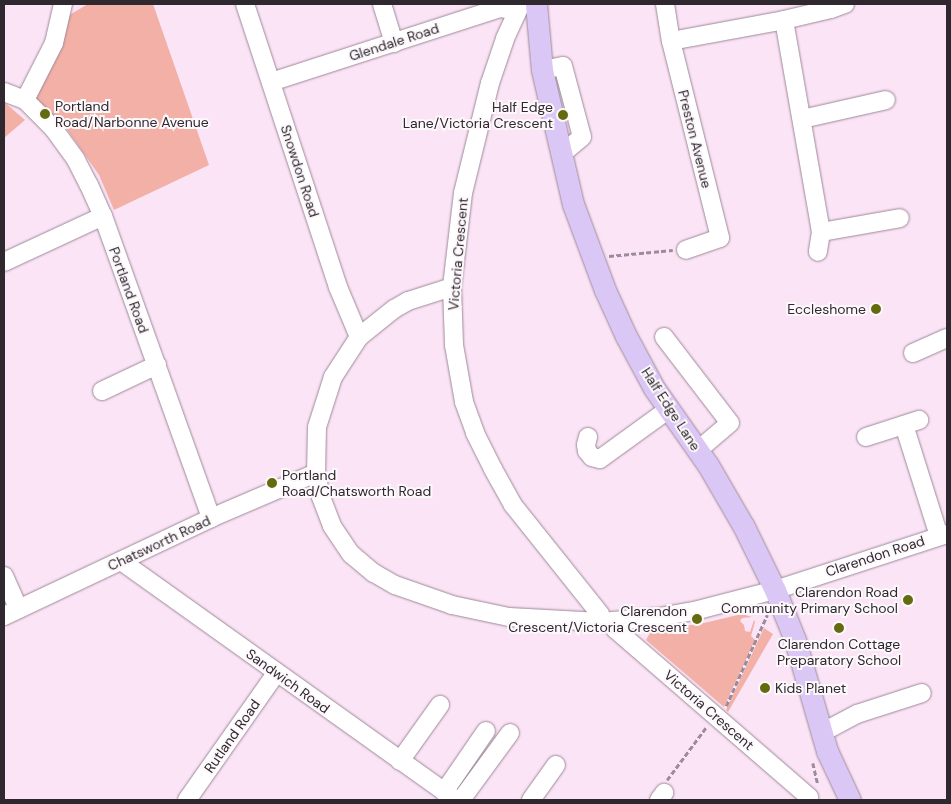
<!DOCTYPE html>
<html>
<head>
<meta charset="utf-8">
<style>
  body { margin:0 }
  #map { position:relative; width:951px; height:804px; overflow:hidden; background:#fbe4f6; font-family:"DM Sans",sans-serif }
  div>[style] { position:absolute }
  .green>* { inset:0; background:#f2b0a6 }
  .path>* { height:2.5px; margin-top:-1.25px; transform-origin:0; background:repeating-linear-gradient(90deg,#9c8c99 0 5px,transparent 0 7.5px) }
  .roads { filter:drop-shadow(0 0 1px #9d8899) drop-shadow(0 0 1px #9d8899) }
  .minor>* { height:18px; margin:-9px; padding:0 9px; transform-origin:9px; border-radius:9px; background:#fff }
  .major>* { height:21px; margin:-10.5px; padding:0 10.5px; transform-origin:10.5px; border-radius:10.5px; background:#dbc7f5 }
  .dots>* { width:14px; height:14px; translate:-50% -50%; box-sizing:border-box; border:2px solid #fcf8fb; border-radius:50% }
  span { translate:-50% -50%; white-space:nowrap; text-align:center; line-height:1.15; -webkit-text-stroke:4px #fcf8fb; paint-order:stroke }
  .street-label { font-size:14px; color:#30282f }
  .poi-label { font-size:14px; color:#30282f }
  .left { translate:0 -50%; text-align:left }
  .right { translate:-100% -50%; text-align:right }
  .frame { position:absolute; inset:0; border:5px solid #30282f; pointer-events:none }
</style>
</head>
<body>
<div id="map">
  <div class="green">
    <i style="clip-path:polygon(88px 4px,153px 4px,209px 165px,114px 210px,99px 175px,66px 128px,36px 98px,66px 17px)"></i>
    <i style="clip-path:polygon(4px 102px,25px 120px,4px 138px)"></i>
    <i style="clip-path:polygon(742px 614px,752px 617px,742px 618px,740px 621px,744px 625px,745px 631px,750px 632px,754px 620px,755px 622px,751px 636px,755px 640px,724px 707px,646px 640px,651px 631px,704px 623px)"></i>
    <i style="clip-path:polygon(764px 628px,773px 634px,728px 712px,726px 710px)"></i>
  </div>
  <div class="path">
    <i style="left:609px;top:256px;width:64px;rotate:-5.4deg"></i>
    <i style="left:726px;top:706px;width:100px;rotate:-65.7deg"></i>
    <i style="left:813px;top:763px;width:22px;rotate:77deg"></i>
    <i style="left:667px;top:780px;width:67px;rotate:-53.5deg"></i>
  </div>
  <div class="roads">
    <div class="minor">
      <i style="left:245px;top:4px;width:298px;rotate:71.8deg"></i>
      <i style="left:338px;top:287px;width:54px;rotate:67.2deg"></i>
      <i style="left:382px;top:4px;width:41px;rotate:72.9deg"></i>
      <i style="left:521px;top:4px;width:38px;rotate:115deg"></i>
      <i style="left:505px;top:39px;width:46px;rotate:108.8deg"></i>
      <i style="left:490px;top:83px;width:113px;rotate:103.8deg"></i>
      <i style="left:463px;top:193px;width:95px;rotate:96.7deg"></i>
      <i style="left:452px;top:287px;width:58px;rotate:88deg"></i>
      <i style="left:454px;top:345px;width:58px;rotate:80deg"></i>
      <i style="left:464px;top:402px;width:33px;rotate:70deg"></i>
      <i style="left:475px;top:433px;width:40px;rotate:63.4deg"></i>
      <i style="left:493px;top:469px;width:41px;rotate:60.9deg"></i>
      <i style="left:513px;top:505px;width:139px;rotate:51.4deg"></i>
      <i style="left:600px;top:614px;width:8px;rotate:83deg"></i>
      <i style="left:665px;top:4px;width:37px;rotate:81deg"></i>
      <i style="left:671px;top:41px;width:203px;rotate:76deg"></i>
      <i style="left:720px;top:238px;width:36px;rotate:161deg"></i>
      <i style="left:784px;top:20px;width:215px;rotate:80.1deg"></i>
      <i style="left:821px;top:232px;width:20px;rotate:99deg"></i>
      <i style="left:671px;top:41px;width:115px;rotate:-10.5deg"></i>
      <i style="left:784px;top:20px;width:48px;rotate:-13.2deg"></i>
      <i style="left:831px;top:9px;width:15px;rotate:-20deg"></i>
      <i style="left:542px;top:70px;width:21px;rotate:-11deg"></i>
      <i style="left:563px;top:66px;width:73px;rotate:75deg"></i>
      <i style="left:582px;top:137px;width:26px;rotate:140deg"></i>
      <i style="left:271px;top:82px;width:241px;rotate:-17.9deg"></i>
      <i style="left:500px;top:8px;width:17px;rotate:10deg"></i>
      <i style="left:4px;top:92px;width:22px;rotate:21deg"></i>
      <i style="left:25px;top:100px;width:40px;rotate:45deg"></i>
      <i style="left:53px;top:128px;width:39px;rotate:54deg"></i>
      <i style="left:76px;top:160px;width:28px;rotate:63deg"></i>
      <i style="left:89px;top:185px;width:34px;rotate:66deg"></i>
      <i style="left:103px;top:216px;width:321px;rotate:70.3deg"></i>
      <i style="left:25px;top:100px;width:64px;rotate:-63deg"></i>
      <i style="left:54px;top:43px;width:40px;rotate:-77deg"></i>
      <i style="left:802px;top:119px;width:86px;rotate:-12.7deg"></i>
      <i style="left:821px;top:232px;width:80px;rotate:-10deg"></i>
      <i style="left:4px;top:262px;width:109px;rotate:-24.9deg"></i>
      <i style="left:452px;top:287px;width:46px;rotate:162.3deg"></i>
      <i style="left:408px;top:301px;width:16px;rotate:150deg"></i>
      <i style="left:394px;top:309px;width:45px;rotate:141.3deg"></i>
      <i style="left:359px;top:337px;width:48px;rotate:123deg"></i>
      <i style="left:333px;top:377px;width:52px;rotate:107.7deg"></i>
      <i style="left:317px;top:427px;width:46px;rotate:91.2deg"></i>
      <i style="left:316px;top:473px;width:25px;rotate:78deg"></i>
      <i style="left:321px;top:497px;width:31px;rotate:69deg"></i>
      <i style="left:332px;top:526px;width:34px;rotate:56deg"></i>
      <i style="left:351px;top:554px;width:30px;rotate:40deg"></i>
      <i style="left:374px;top:573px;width:24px;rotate:30deg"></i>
      <i style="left:395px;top:585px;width:60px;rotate:19.3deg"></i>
      <i style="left:452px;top:605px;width:58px;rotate:11.9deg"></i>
      <i style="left:509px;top:617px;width:92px;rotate:3.1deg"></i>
      <i style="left:601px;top:622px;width:58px;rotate:-4.9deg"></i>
      <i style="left:659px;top:617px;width:40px;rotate:-10deg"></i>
      <i style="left:698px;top:610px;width:80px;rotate:-14.6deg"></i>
      <i style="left:775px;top:590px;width:181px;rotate:-18deg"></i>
      <i style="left:664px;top:337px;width:108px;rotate:52.5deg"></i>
      <i style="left:730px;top:423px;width:43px;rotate:139.7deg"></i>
      <i style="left:913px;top:353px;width:37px;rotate:-24deg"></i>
      <i style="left:102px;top:391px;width:61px;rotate:-25.3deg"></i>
      <i style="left:904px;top:425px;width:116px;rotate:72.5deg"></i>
      <i style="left:588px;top:437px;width:8px;rotate:104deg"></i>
      <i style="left:586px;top:445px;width:6px;rotate:81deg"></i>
      <i style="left:587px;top:451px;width:8px;rotate:50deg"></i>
      <i style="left:592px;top:457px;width:8px;rotate:14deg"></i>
      <i style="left:600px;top:459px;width:85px;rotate:-35.9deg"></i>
      <i style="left:866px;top:437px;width:56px;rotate:-17.8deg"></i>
      <i style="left:121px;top:561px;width:412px;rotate:35.5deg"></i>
      <i style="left:4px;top:576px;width:36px;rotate:66deg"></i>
      <i style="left:4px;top:616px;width:229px;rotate:-25.3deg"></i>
      <i style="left:211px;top:518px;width:114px;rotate:-23.2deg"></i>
      <i style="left:614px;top:621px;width:8px;rotate:83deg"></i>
      <i style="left:615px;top:629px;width:257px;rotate:40.9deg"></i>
      <i style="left:821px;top:733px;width:41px;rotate:-27.8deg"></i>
      <i style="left:857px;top:714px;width:68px;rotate:-17.9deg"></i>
      <i style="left:400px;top:761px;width:69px;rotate:-54.5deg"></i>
      <i style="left:444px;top:792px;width:74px;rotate:-55.5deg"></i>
      <i style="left:187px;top:800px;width:156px;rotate:-54.9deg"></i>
      <i style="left:461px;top:800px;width:83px;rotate:-53.8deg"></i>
      <i style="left:531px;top:800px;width:43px;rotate:-54.5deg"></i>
      <i style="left:659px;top:800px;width:9px;rotate:-54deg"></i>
    </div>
    <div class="major">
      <i style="left:536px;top:4px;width:66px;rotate:84.8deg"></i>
      <i style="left:542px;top:70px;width:138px;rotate:77deg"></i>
      <i style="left:573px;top:204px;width:92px;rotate:69.6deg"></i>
      <i style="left:605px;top:290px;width:51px;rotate:65.5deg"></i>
      <i style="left:626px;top:336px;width:59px;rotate:61.7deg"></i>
      <i style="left:654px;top:388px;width:94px;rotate:55deg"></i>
      <i style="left:708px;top:465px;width:72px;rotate:59.9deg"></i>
      <i style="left:744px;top:527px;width:70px;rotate:63.8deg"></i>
      <i style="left:775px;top:590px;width:54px;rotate:68.2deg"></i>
      <i style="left:795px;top:640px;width:116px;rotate:73.9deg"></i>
      <i style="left:827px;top:751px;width:54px;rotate:64.9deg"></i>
    </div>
  </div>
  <div class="dots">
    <i style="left:45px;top:114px;background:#646b0f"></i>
    <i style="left:563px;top:115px;background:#646b0f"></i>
    <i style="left:876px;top:309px;background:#646b0f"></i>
    <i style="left:272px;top:483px;background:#646b0f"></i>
    <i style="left:908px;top:600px;background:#646b0f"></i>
    <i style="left:697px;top:619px;background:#646b0f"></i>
    <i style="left:839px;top:628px;background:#646b0f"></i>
    <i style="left:765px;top:688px;background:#646b0f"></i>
  </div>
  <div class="street-label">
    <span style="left:394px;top:42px;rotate:-18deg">Glendale Road</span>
    <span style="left:695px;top:139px;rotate:76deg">Preston Avenue</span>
    <span style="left:300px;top:171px;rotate:72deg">Snowdon Road</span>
    <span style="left:458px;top:254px;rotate:-85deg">Victoria Crescent</span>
    <span style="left:129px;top:290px;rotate:70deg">Portland Road</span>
    <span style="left:671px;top:409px;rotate:57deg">Half Edge Lane</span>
    <span style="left:159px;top:543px;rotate:-25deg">Chatsworth Road</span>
    <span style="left:875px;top:556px;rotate:-18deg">Clarendon Road</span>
    <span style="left:288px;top:681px;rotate:36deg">Sandwich Road</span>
    <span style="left:709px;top:710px;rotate:41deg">Victoria Crescent</span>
    <span style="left:232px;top:736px;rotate:-55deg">Rutland Road</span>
  </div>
  <div class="poi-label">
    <span class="left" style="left:55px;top:114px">Portland<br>Road/Narbonne Avenue</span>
    <span class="right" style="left:553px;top:115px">Half Edge<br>Lane/Victoria Crescent</span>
    <span class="right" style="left:866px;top:309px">Eccleshome</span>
    <span class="left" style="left:282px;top:483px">Portland<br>Road/Chatsworth Road</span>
    <span class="right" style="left:898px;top:600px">Clarendon Road<br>Community Primary School</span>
    <span class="right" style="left:687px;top:619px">Clarendon<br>Crescent/Victoria Crescent</span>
    <span style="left:839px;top:652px">Clarendon Cottage<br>Preparatory School</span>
    <span class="left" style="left:775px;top:688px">Kids Planet</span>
  </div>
  <div class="frame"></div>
</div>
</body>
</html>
